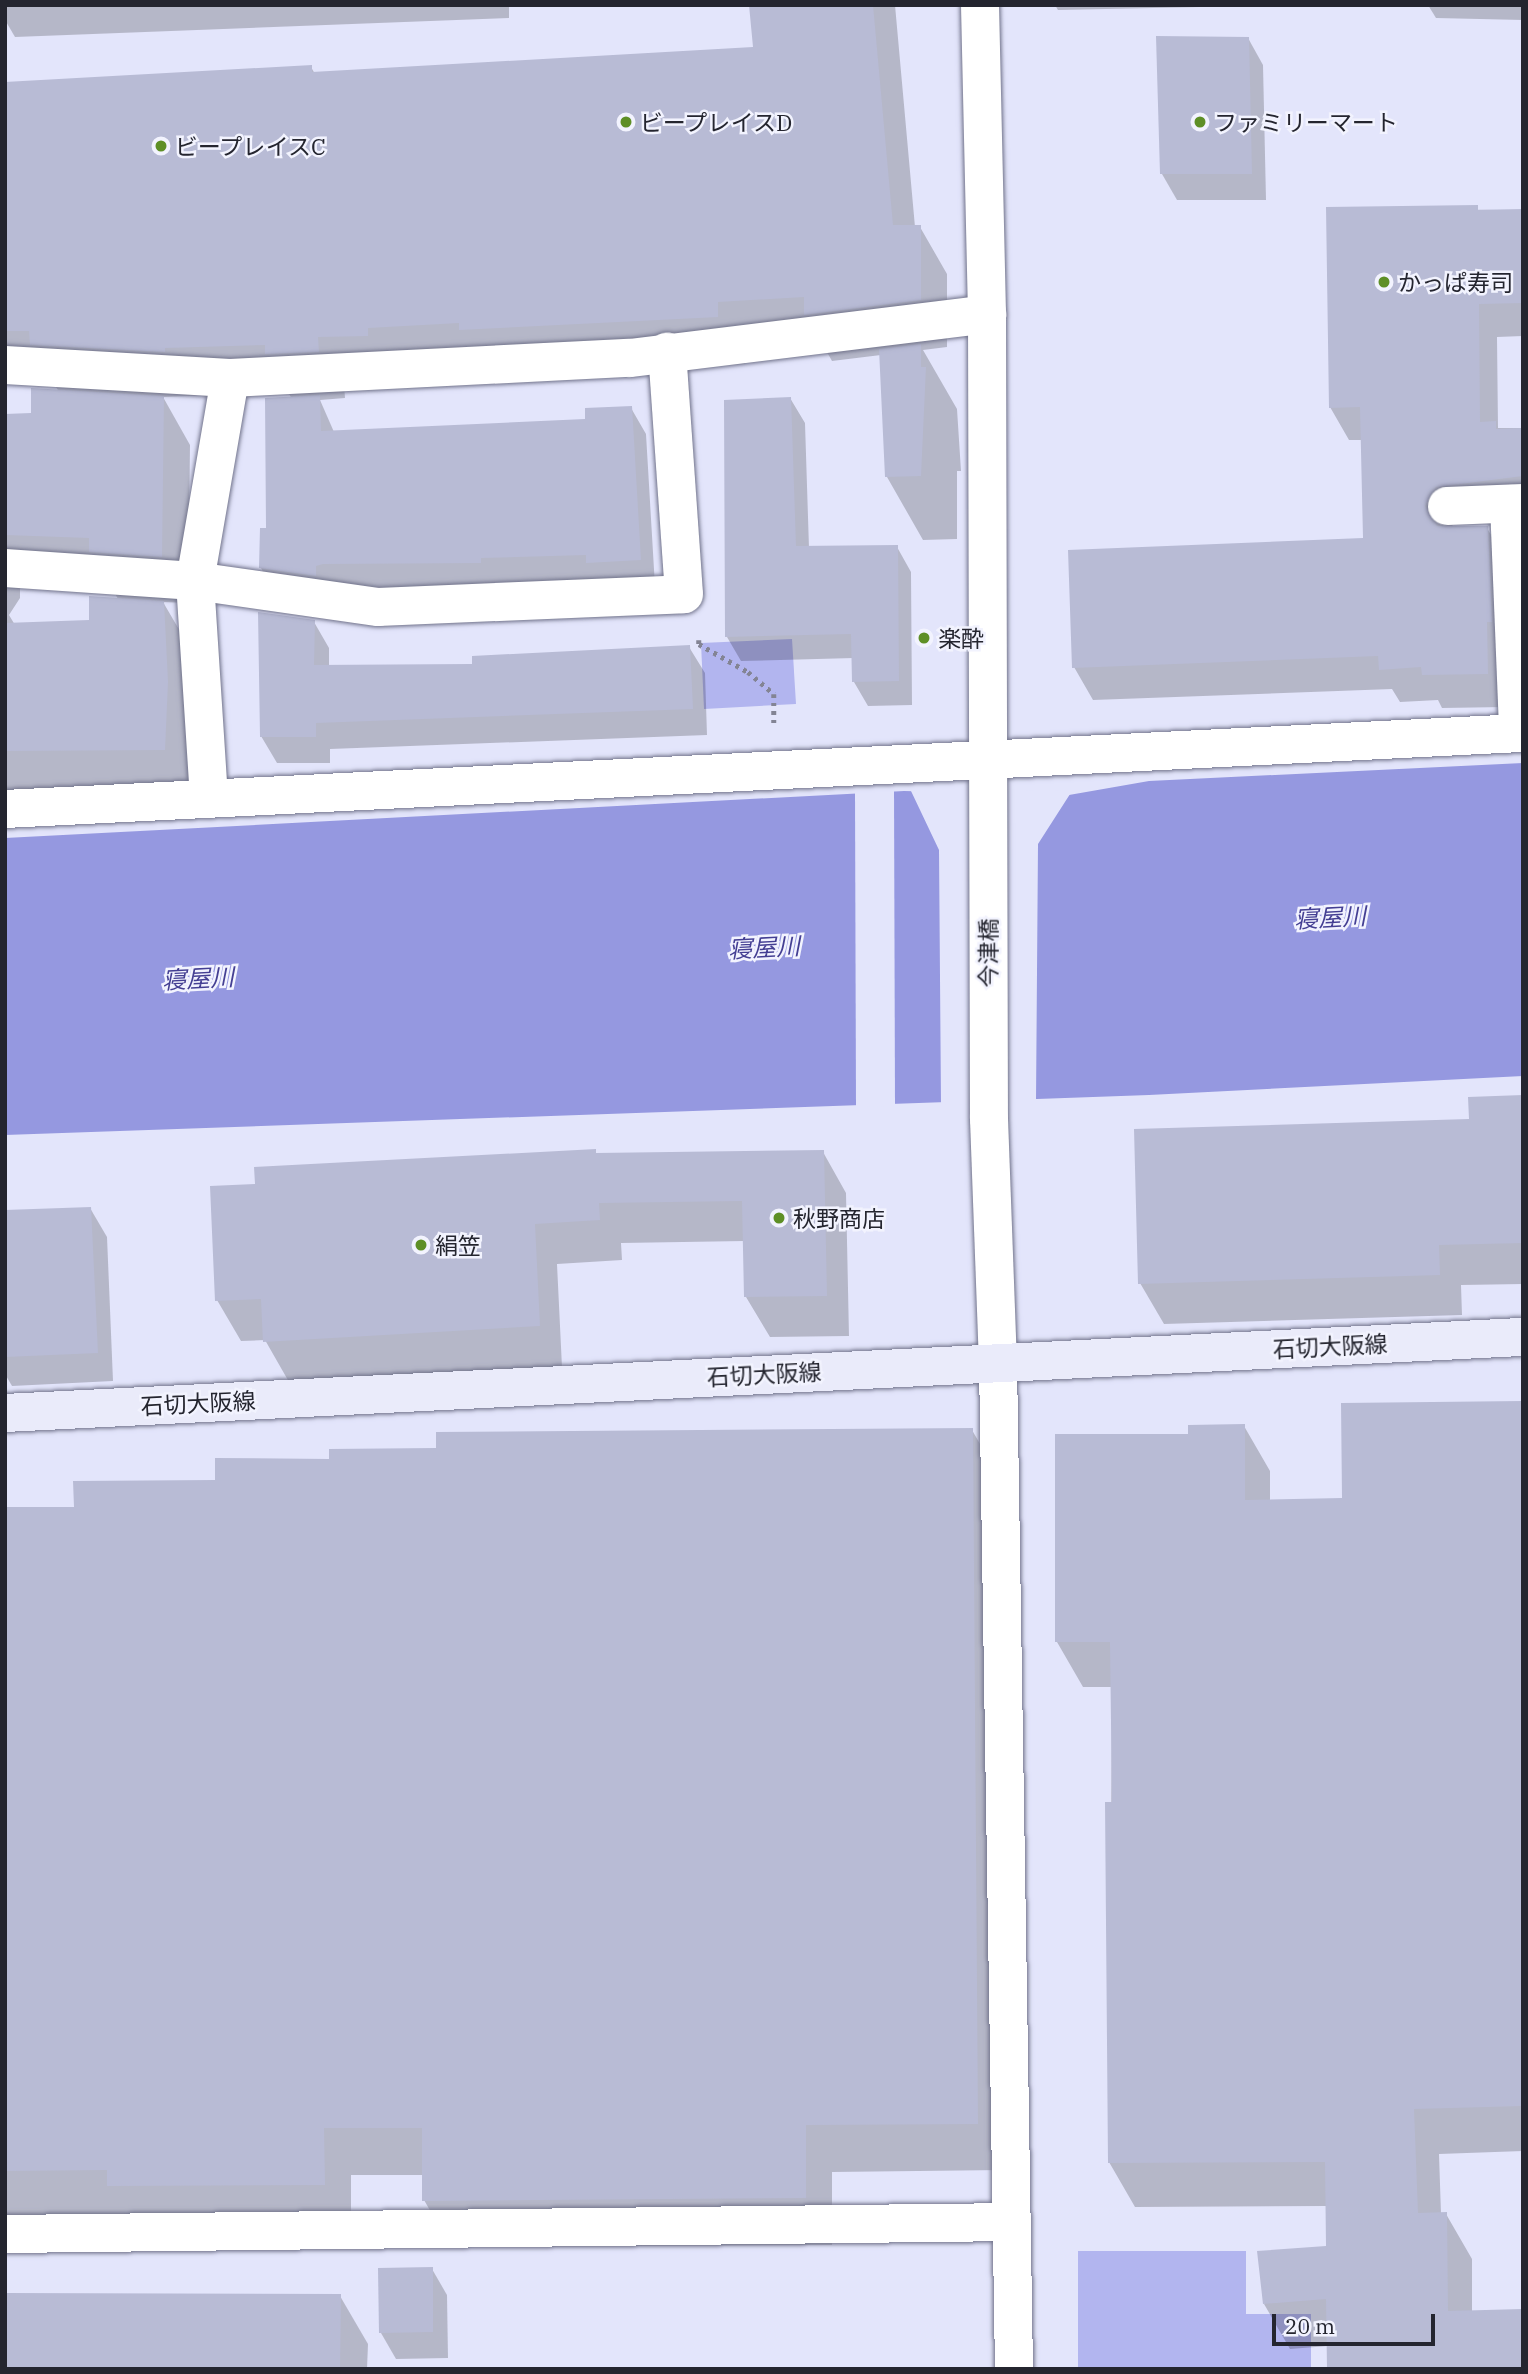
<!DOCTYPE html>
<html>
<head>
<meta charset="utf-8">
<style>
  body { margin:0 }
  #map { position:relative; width:1528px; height:2374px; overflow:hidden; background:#e3e5fb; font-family:"IBM Plex Serif","Noto Sans JP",serif }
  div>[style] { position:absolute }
  .green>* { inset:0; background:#b2b5ef }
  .water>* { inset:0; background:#9598e0 }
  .pier>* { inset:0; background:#e3e5fb }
  .shadow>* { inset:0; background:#0003 }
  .building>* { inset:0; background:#b8bbd5 }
  .path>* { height:4.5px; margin-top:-2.25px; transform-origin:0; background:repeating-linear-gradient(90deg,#838494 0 3.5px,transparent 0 8.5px) }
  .roads { filter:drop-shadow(0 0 2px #71738b) drop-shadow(0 0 2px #71738b) }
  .minor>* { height:38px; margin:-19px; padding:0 19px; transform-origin:19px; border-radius:19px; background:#fff }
  .tertiary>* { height:38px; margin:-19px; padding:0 19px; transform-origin:19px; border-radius:19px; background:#fff }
  .secondary>* { height:38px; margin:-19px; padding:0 19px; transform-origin:19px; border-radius:19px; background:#eaebfa }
  .dots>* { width:19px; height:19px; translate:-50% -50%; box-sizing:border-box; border:4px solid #f2f3fe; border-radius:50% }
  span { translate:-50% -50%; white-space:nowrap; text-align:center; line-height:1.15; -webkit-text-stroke:5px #f2f3fe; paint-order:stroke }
  .poi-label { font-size:23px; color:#24252f }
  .left { translate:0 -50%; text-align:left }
  .street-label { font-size:23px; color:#24252f }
  .water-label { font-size:24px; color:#443f93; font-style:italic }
  .frame { position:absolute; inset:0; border:7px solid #24252f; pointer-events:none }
  .scale { position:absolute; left:1272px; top:2314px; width:163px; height:32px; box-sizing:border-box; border:4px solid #24252f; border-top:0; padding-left:9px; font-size:21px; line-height:24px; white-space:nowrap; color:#24252f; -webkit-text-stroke:5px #f2f3fe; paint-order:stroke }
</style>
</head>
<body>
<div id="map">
  <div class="green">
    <i style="clip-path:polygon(792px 639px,796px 704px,704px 709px,701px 643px)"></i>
    <i style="clip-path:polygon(1078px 2251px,1246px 2251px,1246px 2314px,1311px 2314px,1311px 2369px,1078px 2369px)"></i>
  </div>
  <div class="water">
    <i style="clip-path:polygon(1523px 763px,1523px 1076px,1149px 1095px,5px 1135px,5px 838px,904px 791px,1069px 795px,1149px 781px)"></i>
  </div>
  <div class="pier">
    <i style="clip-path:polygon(894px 789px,895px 1106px,856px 1107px,855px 791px)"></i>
    <i style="clip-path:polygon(957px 789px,1072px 791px,1038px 844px,1036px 1102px,941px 1105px,939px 850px,911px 791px)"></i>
  </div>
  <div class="shadow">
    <i style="clip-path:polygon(5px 5px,509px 5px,509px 18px,15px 37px,5px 20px)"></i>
    <i style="clip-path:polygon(evenodd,751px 5px,895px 5px,915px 227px,920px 227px,947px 274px,947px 347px,923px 350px,957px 409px,961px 471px,957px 471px,957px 539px,923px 540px,887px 477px,881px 355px,832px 361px,823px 345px,744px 349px,745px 364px,344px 384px,345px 398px,320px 400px,334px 432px,587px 420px,631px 408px,646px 434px,655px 586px,276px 594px,261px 568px,292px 399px,288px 392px,163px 397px,190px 445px,188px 603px,163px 602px,191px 650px,191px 797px,5px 801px,5px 415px,33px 414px,59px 392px,51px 378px,5px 379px,5px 83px,311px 67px,315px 74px,754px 48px,751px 5px,20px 585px,110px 585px,118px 599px,91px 622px,15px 625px,9px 615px,20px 598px,20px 585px)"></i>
    <i style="clip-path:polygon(1055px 5px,1201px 5px,1201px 7px,1058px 10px)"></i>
    <i style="clip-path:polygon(1428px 5px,1523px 5px,1523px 20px,1436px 18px)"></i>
    <i style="clip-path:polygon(1158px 37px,1248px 38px,1263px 65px,1266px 200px,1177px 200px,1162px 174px)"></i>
    <i style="clip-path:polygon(1328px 209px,1523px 210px,1523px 336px,1497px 337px,1498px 428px,1523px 428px,1523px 515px,1465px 517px,1446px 530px,1487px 528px,1506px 561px,1506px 707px,1442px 708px,1438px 700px,1400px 702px,1392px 689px,1093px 700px,1074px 667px,1365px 540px,1363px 440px,1349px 440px,1330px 407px)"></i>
    <i style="clip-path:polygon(790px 398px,805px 423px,809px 548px,897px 547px,911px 572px,912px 705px,868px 706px,854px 682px,854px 658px,741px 661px,727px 637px)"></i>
    <i style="clip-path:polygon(314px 622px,329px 648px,329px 666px,474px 666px,689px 647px,705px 673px,707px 735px,330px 749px,330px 763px,277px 763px,261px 736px)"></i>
    <i style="clip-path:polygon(1523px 1097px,1523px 1284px,1461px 1285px,1462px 1315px,1164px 1324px,1140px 1283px)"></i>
    <i style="clip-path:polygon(595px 1151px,597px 1155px,823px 1152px,846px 1193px,849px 1336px,770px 1337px,746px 1297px,745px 1241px,621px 1243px,622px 1260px,557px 1264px,562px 1367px,289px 1382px,265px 1340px,241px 1341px,217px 1300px,257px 1186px)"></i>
    <i style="clip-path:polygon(90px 1208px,107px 1237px,113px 1381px,12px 1386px,5px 1374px,5px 1212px)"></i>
    <i style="clip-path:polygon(1523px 1403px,1523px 2151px,1439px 2154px,1441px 2214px,1446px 2214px,1472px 2259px,1472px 2312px,1328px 2346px,1290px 2349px,1264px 2304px,1328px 2248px,1327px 2206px,1135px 2207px,1109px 2162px,1112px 1687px,1083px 1687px,1057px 1642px,1190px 1436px,1244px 1426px,1270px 1471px,1270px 1501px,1343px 1500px)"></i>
    <i style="clip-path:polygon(972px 1430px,999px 1477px,1004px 2170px,832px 2172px,832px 2245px,451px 2247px,424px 2200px,424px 2175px,351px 2175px,351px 2232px,5px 2218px,5px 1509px,75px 1508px,330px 1461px,437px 1450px)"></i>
    <i style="clip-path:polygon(432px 2269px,447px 2295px,448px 2358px,396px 2359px,381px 2333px)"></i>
    <i style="clip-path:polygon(340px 2296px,368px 2344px,367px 2369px,5px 2369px)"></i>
  </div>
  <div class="building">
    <i style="clip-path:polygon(749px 5px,873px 5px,893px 225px,921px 225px,921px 300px,804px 315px,804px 297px,718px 302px,718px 317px,459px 330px,459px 323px,368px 328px,368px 336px,318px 337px,319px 352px,265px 354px,265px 345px,165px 348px,165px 352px,30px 345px,29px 331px,5px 331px,5px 82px,312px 65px,312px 72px,753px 47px)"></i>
    <i style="clip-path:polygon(1156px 36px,1249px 37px,1252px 174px,1160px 174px)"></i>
    <i style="clip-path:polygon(1478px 205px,1478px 210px,1523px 209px,1523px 303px,1479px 304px,1480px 422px,1496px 421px,1496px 429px,1523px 428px,1523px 476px,1436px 487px,1425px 506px,1437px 526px,1488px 526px,1492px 622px,1487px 622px,1488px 674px,1422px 675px,1421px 667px,1379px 670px,1378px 656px,1072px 668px,1068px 550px,1363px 538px,1360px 407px,1329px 408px,1326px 207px)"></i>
    <i style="clip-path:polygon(921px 344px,921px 367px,926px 367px,921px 476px,885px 477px,879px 349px)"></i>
    <i style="clip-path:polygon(31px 388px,164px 396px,162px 557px,89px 552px,89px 538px,5px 535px,5px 414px,31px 413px)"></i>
    <i style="clip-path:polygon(320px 395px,321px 431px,585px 419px,585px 408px,632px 406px,641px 560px,586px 563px,586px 555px,481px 558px,481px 563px,323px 564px,316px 566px,316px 576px,259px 568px,260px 528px,266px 528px,265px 398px)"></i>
    <i style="clip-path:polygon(791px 397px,796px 546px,898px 545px,899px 681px,852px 682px,851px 634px,725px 637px,724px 400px)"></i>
    <i style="clip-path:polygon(89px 596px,164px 601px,168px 682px,165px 750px,5px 751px,5px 623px,89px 620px)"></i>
    <i style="clip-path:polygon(258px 612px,315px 620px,314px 665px,472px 664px,472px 656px,690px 645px,693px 709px,316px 723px,316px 737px,260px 737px)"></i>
    <i style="clip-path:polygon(1523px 1095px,1523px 1243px,1439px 1245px,1440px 1275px,1138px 1284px,1134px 1129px,1469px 1119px,1468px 1097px)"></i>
    <i style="clip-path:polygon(596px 1149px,596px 1153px,824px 1150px,827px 1296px,744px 1297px,742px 1201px,599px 1203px,600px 1220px,535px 1224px,540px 1326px,263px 1342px,261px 1299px,215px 1301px,210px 1186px,255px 1184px,254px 1167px)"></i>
    <i style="clip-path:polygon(91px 1207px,98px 1353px,5px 1357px,5px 1210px)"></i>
    <i style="clip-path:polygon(1523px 1401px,1523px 2106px,1414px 2109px,1418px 2213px,1447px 2212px,1448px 2311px,1523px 2309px,1523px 2369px,1327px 2369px,1326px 2299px,1263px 2304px,1257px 2251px,1326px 2246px,1325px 2162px,1108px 2163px,1105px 1802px,1112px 1802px,1110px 1642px,1055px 1642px,1055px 1434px,1188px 1434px,1188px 1425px,1245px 1424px,1245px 1500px,1342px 1498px,1341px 1403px)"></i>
    <i style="clip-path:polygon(973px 1428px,978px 2124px,806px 2125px,806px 2198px,422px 2201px,422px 2128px,324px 2128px,325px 2185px,107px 2186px,107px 2170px,5px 2171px,5px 1507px,74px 1507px,73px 1481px,215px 1480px,215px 1458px,329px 1459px,329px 1449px,436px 1448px,436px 1432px)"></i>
    <i style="clip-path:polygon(433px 2267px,433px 2332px,379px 2333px,378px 2268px)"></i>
    <i style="clip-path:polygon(5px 2293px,341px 2294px,340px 2369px,5px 2369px)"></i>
  </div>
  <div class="path">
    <i style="left:699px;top:640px;width:4px;rotate:90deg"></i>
    <i style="left:699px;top:644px;width:56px;rotate:29.7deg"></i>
    <i style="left:748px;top:672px;width:34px;rotate:40deg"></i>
    <i style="left:774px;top:694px;width:30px;rotate:90deg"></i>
  </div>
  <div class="roads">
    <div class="minor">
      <i style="left:5px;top:365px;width:225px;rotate:3.3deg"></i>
      <i style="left:230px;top:378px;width:400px;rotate:-2.9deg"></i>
      <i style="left:630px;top:358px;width:360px;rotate:-7deg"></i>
      <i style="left:1509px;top:504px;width:229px;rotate:87.7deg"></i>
      <i style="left:1447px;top:506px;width:76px;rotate:-2.3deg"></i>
      <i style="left:5px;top:568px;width:190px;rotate:3.9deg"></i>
      <i style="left:195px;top:581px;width:185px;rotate:8.1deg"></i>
      <i style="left:378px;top:607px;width:306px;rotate:-2.4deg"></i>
      <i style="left:684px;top:594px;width:243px;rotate:-94deg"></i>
      <i style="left:209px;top:798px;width:217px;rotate:-93.7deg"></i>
      <i style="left:195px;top:581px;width:206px;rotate:-80.2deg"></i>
      <i style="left:998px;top:1362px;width:1007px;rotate:89.09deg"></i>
      <i style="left:5px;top:2234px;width:1007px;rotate:-0.68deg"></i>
    </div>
    <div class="tertiary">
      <i style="left:980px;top:5px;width:309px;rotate:88.7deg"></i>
      <i style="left:987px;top:314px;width:805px;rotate:89.86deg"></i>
      <i style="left:989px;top:1119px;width:243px;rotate:87.9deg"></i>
      <i style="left:5px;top:809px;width:1520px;rotate:-2.87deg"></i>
    </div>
    <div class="secondary">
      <i style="left:5px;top:1413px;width:1520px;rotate:-2.87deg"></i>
    </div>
  </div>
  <div class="dots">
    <i style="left:626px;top:122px;background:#5e8f26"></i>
    <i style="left:1200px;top:122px;background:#5e8f26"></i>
    <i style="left:161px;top:146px;background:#5e8f26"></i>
    <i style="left:1384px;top:282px;background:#5e8f26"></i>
    <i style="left:924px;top:638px;background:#5e8f26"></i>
    <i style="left:779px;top:1218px;background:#5e8f26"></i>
    <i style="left:421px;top:1245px;background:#5e8f26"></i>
  </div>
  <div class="poi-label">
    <span class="left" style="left:640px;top:122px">ビープレイスD</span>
    <span class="left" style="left:1214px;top:122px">ファミリーマート</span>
    <span class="left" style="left:175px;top:146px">ビープレイスC</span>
    <span class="left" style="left:1398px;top:282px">かっぱ寿司</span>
    <span class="left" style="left:938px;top:638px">楽酔</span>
    <span class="left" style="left:793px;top:1218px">秋野商店</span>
    <span class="left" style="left:435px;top:1245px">絹笠</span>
  </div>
  <div class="street-label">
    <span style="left:988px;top:953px;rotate:-90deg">今津橋</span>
    <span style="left:1330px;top:1346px;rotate:-3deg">石切大阪線</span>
    <span style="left:764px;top:1374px;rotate:-3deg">石切大阪線</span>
    <span style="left:198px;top:1403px;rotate:-3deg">石切大阪線</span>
  </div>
  <div class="water-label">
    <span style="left:1330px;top:918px;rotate:-3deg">寝屋川</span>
    <span style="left:764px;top:948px;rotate:-3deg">寝屋川</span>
    <span style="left:198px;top:979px;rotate:-3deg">寝屋川</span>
  </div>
  <div class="frame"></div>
  <div class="scale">20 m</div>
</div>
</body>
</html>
